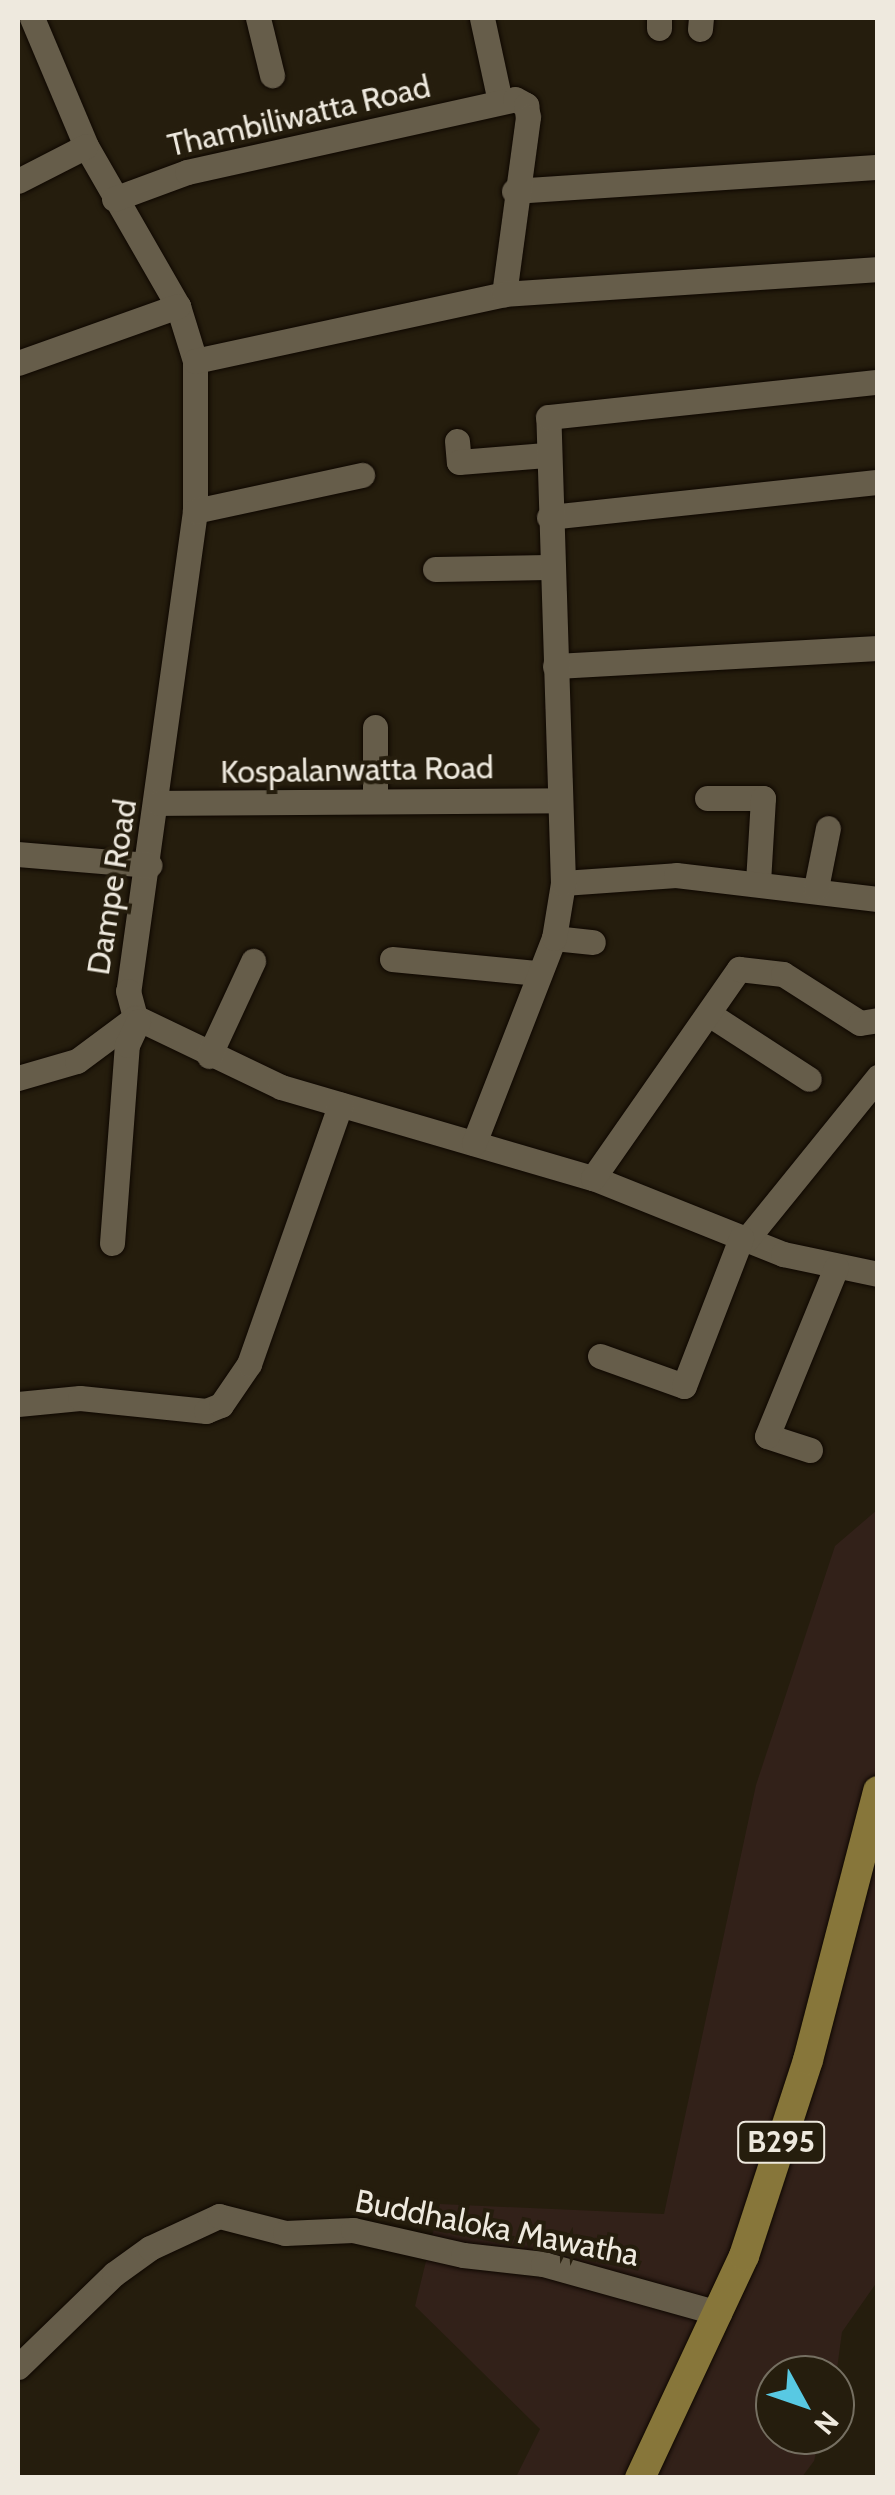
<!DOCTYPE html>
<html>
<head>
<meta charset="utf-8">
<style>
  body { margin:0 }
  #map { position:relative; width:895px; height:2495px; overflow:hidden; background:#251d0d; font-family:Cabin,sans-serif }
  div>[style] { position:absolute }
  .commercial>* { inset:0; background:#322119 }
  .roads { filter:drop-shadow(0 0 2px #0e0700) drop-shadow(0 0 2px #0e0700) }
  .minor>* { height:25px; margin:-12.5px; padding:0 12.5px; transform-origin:12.5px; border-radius:12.5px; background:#665d4a }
  .major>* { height:30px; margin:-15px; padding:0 15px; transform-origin:15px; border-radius:15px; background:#87763a }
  span { translate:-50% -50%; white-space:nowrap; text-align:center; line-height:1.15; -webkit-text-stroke:8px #251d0d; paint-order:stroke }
  .shield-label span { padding:2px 8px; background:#251d0d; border:2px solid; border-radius:8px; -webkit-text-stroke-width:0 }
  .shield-label { font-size:30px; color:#eee9de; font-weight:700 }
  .street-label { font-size:32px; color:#eee9de }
  .frame { position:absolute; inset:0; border:20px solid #eee9de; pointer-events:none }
  .north { position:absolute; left:755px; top:2355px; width:100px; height:100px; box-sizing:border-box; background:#251d0d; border:2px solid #756f61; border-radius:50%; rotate:130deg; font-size:28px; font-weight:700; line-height:40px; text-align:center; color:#eee9de }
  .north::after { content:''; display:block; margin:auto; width:35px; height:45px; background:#58c9e3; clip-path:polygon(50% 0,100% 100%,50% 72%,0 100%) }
</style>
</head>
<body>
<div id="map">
  <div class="commercial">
    <i style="clip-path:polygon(877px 1510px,877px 2282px,842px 2332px,835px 2384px,835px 2375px,775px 2375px,775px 2435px,821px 2435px,814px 2461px,802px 2477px,516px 2477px,540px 2429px,415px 2306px,440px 2204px,664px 2214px,756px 1785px,835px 1546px)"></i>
  </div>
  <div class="roads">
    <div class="minor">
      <i style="left:32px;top:18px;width:139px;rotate:67.1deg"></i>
      <i style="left:86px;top:146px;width:185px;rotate:60.1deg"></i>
      <i style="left:178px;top:306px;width:58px;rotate:72.8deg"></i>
      <i style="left:195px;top:361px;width:150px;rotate:90deg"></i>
      <i style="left:195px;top:511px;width:485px;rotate:97.9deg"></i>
      <i style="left:128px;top:991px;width:27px;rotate:75deg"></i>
      <i style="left:135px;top:1017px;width:162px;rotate:25.6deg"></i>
      <i style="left:281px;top:1087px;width:325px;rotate:16.3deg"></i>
      <i style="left:593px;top:1178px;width:205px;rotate:21.8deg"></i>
      <i style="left:783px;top:1254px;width:97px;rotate:11.9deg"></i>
      <i style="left:258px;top:18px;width:59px;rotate:76.2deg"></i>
      <i style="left:482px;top:18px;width:85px;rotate:77.8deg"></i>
      <i style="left:659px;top:28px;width:10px;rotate:-90deg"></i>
      <i style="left:700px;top:29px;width:11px;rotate:-85deg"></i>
      <i style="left:18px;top:181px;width:76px;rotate:-27.2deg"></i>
      <i style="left:514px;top:191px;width:365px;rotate:-3.8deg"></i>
      <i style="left:114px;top:199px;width:78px;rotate:-20.3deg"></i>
      <i style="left:187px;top:172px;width:336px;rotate:-12.5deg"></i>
      <i style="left:515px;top:99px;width:13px;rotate:29deg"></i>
      <i style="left:526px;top:105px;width:12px;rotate:81deg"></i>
      <i style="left:528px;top:117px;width:179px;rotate:97.7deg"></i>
      <i style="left:195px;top:361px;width:316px;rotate:-12.2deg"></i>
      <i style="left:504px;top:294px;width:375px;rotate:-3.8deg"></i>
      <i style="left:18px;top:363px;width:170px;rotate:-19.6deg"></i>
      <i style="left:457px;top:441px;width:21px;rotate:85deg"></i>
      <i style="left:459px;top:462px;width:87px;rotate:-4.6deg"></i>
      <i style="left:195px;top:511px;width:171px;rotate:-12.2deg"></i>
      <i style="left:549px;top:517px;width:331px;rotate:-6.1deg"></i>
      <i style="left:435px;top:569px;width:114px;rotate:-1deg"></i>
      <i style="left:555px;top:666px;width:324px;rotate:-3.2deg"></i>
      <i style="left:707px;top:798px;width:56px"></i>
      <i style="left:763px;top:798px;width:83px;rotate:93.4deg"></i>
      <i style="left:375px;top:801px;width:74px;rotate:-90deg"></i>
      <i style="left:158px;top:803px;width:399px;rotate:-0.4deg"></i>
      <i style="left:18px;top:854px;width:132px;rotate:4.8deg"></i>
      <i style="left:563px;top:883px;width:113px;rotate:-4deg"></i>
      <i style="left:676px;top:875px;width:203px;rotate:6.8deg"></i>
      <i style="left:816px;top:888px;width:61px;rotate:-78.7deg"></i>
      <i style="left:554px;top:938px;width:39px;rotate:6deg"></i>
      <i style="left:392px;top:959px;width:147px;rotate:5.5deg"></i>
      <i style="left:709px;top:1014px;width:119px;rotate:33deg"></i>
      <i style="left:209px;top:1056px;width:105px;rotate:-65.1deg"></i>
      <i style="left:18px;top:1078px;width:61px;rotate:-16.1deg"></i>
      <i style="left:77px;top:1061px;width:72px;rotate:-36.6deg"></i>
      <i style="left:474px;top:1143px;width:220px;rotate:-68.7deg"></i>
      <i style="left:554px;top:938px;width:56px;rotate:-80.7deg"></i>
      <i style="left:563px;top:883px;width:466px;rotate:-91.8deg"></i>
      <i style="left:548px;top:417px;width:332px;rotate:-6.1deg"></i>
      <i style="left:593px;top:1178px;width:255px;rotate:-55.1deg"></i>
      <i style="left:739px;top:969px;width:44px;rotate:6.5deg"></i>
      <i style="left:783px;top:974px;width:91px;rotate:32.5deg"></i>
      <i style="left:860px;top:1023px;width:18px;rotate:-9deg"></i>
      <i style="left:746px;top:1240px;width:210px;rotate:-51deg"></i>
      <i style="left:112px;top:1243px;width:199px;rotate:-85.7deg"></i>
      <i style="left:127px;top:1045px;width:26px;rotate:-65deg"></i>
      <i style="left:600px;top:1356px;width:89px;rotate:19.7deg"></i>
      <i style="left:684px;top:1386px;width:159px;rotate:-68.9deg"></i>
      <i style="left:18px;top:1404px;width:62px;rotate:-5.5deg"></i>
      <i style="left:80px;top:1398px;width:127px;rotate:5.9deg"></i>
      <i style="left:206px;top:1411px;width:16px;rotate:-22deg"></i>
      <i style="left:221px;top:1405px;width:50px;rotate:-55.7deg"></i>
      <i style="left:249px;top:1364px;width:275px;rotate:-70.6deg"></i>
      <i style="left:810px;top:1450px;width:45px;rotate:-162deg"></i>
      <i style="left:767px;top:1436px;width:182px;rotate:-67.7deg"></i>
      <i style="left:18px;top:2367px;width:134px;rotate:-44.1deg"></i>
      <i style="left:114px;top:2274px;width:44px;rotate:-35.8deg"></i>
      <i style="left:150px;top:2248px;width:76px;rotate:-24.9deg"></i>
      <i style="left:219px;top:2216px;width:68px;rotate:14.4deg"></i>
      <i style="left:285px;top:2233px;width:68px;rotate:-2.5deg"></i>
      <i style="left:353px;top:2230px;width:113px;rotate:12.8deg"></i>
      <i style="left:463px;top:2255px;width:81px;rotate:6.4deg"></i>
      <i style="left:543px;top:2264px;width:183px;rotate:15.6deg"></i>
    </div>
    <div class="major">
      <i style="left:640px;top:2478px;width:245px;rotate:-64.9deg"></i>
      <i style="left:744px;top:2256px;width:206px;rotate:-71.9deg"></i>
      <i style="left:808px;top:2060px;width:278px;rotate:-75.4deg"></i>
    </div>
  </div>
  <div class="shield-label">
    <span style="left:781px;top:2142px">B295</span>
  </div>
  <div class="street-label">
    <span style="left:299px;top:116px;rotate:-13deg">Thambiliwatta Road</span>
    <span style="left:357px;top:770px;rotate:-1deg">Kospalanwatta Road</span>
    <span style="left:112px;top:887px;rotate:-81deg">Dampe Road</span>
    <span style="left:497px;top:2228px;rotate:11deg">Buddhaloka Mawatha</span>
  </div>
  <div class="frame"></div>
  <div class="north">N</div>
</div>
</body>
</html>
